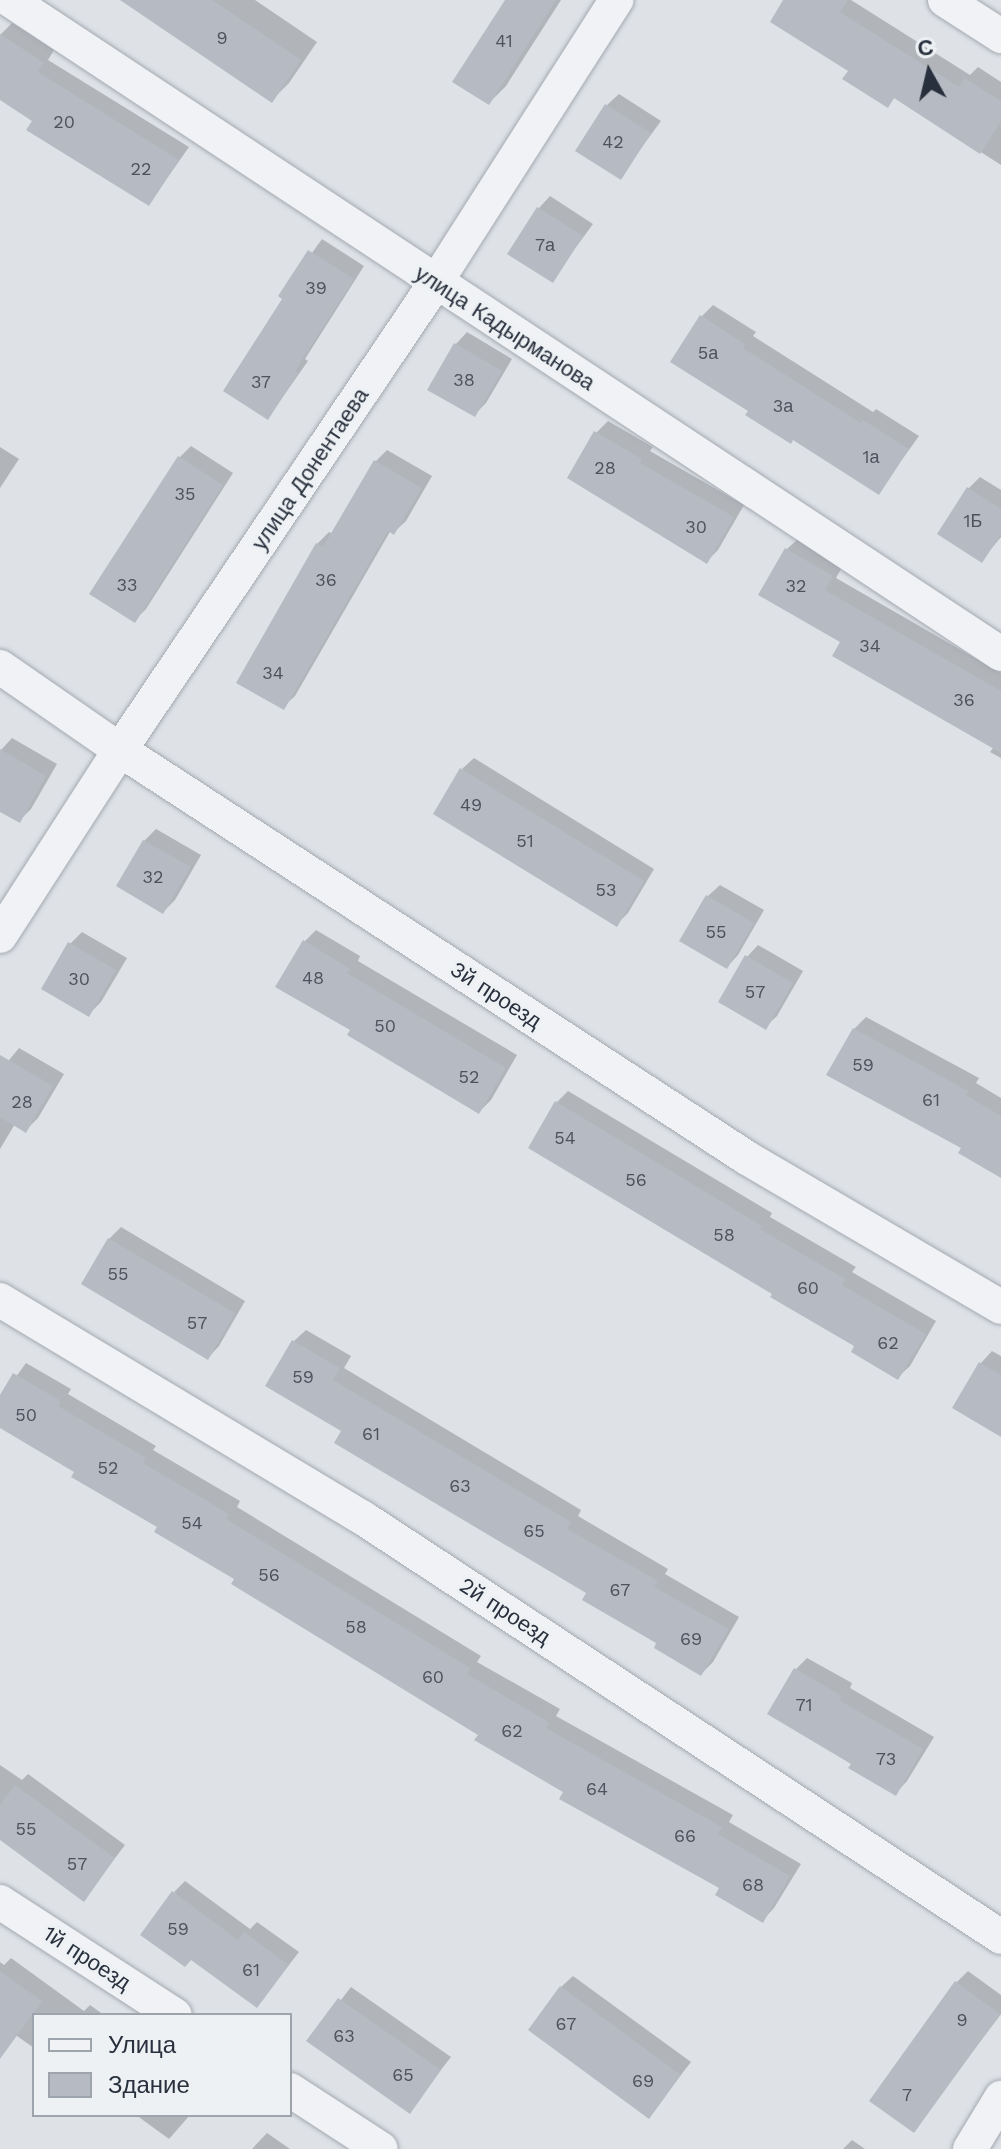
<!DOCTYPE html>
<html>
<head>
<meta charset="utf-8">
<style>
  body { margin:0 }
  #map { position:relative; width:1001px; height:2149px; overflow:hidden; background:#dee2e7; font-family:"Work Sans",sans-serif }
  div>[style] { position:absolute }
  .shadow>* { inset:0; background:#0003 }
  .building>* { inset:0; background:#b6bbc3 }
  .roads { filter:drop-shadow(0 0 2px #a4a9b1) drop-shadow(0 0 2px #a4a9b1) }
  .minor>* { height:34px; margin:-17px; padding:0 17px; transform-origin:17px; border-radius:17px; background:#f0f2f5 }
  span { translate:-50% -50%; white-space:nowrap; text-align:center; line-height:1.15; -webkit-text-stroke:6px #edf1f4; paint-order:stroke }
  .number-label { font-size:18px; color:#4c535e }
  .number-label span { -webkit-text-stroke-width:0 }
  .street-label { font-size:22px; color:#28303d }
  .legend { position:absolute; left:32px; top:2013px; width:260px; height:104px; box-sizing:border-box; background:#edf1f4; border:2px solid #9ea4ab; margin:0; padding:10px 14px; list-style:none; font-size:24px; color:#28303d }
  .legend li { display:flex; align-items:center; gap:16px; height:40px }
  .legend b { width:40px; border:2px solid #9ea4ab }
  .north { position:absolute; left:889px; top:32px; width:80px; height:80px; -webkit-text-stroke:6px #edf1f4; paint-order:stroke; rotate:352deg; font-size:22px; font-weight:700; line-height:32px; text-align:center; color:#28303d }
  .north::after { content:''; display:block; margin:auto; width:28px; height:36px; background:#28303d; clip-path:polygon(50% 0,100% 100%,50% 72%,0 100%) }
</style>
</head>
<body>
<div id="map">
  <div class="shadow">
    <i style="clip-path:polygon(156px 0,255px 0,317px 42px,289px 83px,272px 100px)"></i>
    <i style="clip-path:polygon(507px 0,561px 0,506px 86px,489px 103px)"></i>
    <i style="clip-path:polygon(786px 0,851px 0,970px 75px,978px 67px,1001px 82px,1001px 165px,895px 97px,887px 105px)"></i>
    <i style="clip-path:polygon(12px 23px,54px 50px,48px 60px,189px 147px,149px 204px,0 98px,0 35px)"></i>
    <i style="clip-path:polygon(619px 94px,661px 121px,620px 177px,607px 105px)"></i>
    <i style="clip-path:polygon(550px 196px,593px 224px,552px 280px,539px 208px)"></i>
    <i style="clip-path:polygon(322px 239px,364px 266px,305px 359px,308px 361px,268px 418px,285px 298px,281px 296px)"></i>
    <i style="clip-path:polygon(713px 305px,756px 332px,753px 336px,873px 412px,876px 409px,919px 436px,878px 493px,750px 411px,702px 316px)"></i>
    <i style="clip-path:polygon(467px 332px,512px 359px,486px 403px,474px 415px,456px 344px)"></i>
    <i style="clip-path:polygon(608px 421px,653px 447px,650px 451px,744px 505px,718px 550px,706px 562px,596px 433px)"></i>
    <i style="clip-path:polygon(191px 446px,233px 473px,146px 609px,134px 621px,179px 458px)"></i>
    <i style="clip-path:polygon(0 447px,19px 459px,0 488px)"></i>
    <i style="clip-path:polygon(387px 450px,432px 476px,406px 521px,394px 532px,391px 530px,295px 696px,283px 707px,317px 544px,329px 532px,333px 534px,375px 462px)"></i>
    <i style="clip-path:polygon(980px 477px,1001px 490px,1001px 537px,982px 560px,968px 489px)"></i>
    <i style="clip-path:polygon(799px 538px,844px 564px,836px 578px,1001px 673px,1001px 758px,990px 752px,994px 747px,843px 642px,787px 549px)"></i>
    <i style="clip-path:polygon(12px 738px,57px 764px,31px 809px,19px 821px,0 809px,0 751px)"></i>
    <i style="clip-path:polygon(474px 758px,654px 869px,628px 913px,616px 925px,462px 769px)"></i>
    <i style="clip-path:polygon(156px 829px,201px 855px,175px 900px,163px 912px,144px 841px)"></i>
    <i style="clip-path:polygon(720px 885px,764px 910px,738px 955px,727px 967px,708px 896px)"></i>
    <i style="clip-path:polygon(316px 930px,360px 956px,358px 961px,517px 1055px,491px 1100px,479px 1112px,353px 1030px,304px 942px)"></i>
    <i style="clip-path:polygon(82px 932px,127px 958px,101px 1002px,89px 1014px,70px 944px)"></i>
    <i style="clip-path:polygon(758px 945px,803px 971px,777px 1016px,765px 1027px,747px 957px)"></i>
    <i style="clip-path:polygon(866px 1017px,979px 1078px,976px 1083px,1001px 1098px,1001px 1176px,964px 1147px,854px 1029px)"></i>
    <i style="clip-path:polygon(19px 1048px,64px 1074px,38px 1118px,26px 1130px,15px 1124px,0 1149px,0 1071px)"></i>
    <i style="clip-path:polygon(568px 1091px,772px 1213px,770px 1217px,856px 1267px,852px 1272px,936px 1321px,910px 1366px,898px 1377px,857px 1346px,775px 1293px,556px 1103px)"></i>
    <i style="clip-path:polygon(121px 1227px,245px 1301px,219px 1346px,208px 1358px,109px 1239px)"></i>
    <i style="clip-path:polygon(306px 1330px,351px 1356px,344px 1368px,581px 1510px,578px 1516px,668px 1569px,665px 1574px,739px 1617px,713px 1662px,701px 1674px,589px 1592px,344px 1430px,294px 1341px)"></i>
    <i style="clip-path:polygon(992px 1351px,1001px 1356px,1001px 1434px,954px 1408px,981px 1363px)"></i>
    <i style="clip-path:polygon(26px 1363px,71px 1389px,68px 1394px,156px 1446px,153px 1450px,240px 1501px,237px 1507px,481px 1656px,477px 1662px,560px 1709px,556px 1716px,733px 1815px,729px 1822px,801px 1864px,774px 1908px,763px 1920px,722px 1887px,566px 1792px,77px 1471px,0 1426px,0 1399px)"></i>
    <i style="clip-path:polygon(807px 1658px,852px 1683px,850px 1688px,934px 1737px,907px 1781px,896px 1793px,854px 1763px,796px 1669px)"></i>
    <i style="clip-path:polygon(0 1765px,22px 1780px,28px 1774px,125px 1845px,84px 1899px,0 1838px)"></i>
    <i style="clip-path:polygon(185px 1881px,250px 1929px,257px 1922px,299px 1952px,257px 2006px,174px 1892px)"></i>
    <i style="clip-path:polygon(11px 1958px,84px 2011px,90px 2005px,104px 2015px,34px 2015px,34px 2048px,17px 2036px,0 2035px,0 1962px,4px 1965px)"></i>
    <i style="clip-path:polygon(968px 1971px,1001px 1995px,1001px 2014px,913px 2131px,956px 1983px)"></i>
    <i style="clip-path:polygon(573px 1976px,691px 2062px,649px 2116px,561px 1987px)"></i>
    <i style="clip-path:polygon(351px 1987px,451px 2057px,409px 2111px,309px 2041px)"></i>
    <i style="clip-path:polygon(136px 2115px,190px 2115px,169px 2139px)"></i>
    <i style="clip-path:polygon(267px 2133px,290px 2149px,252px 2149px)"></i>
    <i style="clip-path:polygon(852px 2140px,865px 2149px,843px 2149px)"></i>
  </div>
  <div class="building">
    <i style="clip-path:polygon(120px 0,212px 0,301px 60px,272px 103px)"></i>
    <i style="clip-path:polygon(505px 0,556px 0,489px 105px,452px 82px)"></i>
    <i style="clip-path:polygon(783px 0,848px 0,840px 12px,959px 87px,964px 78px,1001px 101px,1001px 121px,980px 154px,894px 98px,888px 108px,842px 79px,848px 71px,770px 22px)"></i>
    <i style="clip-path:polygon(0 34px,44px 63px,38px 72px,179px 160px,149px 206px,26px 130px,32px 121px,0 100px)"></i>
    <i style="clip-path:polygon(605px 104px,651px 133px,621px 180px,575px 151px)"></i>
    <i style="clip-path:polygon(537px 207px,583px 236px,553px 283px,507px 254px)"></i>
    <i style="clip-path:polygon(308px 250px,354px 279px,295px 371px,298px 373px,268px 420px,223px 391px,282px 299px,278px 296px)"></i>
    <i style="clip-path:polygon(700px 315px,745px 344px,743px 348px,861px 423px,863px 420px,909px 449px,879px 495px,793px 440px,791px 444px,745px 415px,748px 411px,670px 362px)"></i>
    <i style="clip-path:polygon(454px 343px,502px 371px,475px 417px,427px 390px)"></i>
    <i style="clip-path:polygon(594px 431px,642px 459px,640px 463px,734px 517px,707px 564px,567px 478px)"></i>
    <i style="clip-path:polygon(178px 456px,223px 485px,135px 623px,89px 594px)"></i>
    <i style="clip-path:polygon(374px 460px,422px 488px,394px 535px,388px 531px,284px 710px,236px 683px,316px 543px,323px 547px)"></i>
    <i style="clip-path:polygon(967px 487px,1001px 509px,1001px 534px,982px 563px,937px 534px)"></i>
    <i style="clip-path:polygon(785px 548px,833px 576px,825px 590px,1001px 691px,1001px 753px,832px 656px,840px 642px,758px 595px)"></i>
    <i style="clip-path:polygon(0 749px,46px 776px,20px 823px,0 812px)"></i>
    <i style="clip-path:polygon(460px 768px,644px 881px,617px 927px,433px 814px)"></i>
    <i style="clip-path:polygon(143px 840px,191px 867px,163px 914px,116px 886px)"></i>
    <i style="clip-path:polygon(706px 895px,754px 923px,727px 969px,679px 941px)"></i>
    <i style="clip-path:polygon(303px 940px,350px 969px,347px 973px,506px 1068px,479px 1114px,347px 1035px,350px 1030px,275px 987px)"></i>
    <i style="clip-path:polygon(68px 942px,116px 970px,89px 1017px,41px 989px)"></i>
    <i style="clip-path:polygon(745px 955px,793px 983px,766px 1030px,718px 1002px)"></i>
    <i style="clip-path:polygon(853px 1028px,968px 1091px,966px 1095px,1001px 1116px,1001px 1178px,958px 1153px,961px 1148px,826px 1075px)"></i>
    <i style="clip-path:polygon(0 1055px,53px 1086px,26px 1133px,0 1117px)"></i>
    <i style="clip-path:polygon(555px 1101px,762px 1226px,760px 1229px,845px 1279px,842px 1285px,926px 1334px,898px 1380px,851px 1352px,854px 1346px,770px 1297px,772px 1294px,528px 1148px)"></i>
    <i style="clip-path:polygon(108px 1238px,235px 1313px,208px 1360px,81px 1284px)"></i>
    <i style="clip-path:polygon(292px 1340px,340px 1368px,333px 1380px,571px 1522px,567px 1529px,658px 1581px,654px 1587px,729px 1629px,701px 1676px,654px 1648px,656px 1643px,582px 1600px,586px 1593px,334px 1443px,341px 1431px,265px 1386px)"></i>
    <i style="clip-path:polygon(979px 1362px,1001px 1375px,1001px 1437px,952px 1408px)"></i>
    <i style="clip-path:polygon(13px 1373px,61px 1401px,58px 1406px,146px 1458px,143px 1463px,229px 1514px,226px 1519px,470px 1668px,467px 1674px,549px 1722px,546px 1728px,722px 1827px,718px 1834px,790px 1876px,763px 1923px,715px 1895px,719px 1888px,559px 1799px,563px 1792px,474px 1740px,478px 1735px,231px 1584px,234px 1579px,154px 1532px,157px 1527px,71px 1477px,74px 1472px,0 1428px,0 1395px)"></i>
    <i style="clip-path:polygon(794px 1668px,842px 1696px,839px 1700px,923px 1749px,896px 1796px,848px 1768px,851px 1764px,767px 1714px)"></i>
    <i style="clip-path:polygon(15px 1785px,115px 1858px,84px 1902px,0 1840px,0 1805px)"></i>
    <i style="clip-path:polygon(172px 1891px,238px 1940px,244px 1932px,289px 1965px,257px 2008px,191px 1960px,185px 1967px,140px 1935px)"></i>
    <i style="clip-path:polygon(0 1971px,42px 2001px,0 2059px)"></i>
    <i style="clip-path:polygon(955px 1981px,1000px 2014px,914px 2133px,869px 2101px)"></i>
    <i style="clip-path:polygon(560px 1986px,681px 2075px,649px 2119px,528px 2030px)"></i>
    <i style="clip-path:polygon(338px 1998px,441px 2070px,410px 2114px,306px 2041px)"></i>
  </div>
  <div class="roads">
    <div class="minor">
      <i style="left:10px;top:0;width:1187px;rotate:33.42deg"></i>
      <i style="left:945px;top:0;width:67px;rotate:32.7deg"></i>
      <i style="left:0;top:667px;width:146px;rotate:34.7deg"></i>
      <i style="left:120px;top:750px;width:748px;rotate:33.05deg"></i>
      <i style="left:747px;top:1158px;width:294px;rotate:30.4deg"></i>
      <i style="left:0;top:936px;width:221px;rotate:-57.2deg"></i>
      <i style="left:120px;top:750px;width:565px;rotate:-55.97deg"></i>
      <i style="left:436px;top:282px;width:335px;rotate:-57.4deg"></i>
      <i style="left:0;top:1300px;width:423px;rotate:31deg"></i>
      <i style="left:363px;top:1518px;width:763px;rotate:33.29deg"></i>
      <i style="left:0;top:1902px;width:208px;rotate:32.9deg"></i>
      <i style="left:290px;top:2090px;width:108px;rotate:33deg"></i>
      <i style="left:970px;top:2149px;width:60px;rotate:-58.7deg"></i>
    </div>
  </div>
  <div class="number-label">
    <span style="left:222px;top:38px">9</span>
    <span style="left:504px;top:41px">41</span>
    <span style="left:64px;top:122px">20</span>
    <span style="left:613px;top:142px">42</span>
    <span style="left:141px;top:169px">22</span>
    <span style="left:545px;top:245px">7а</span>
    <span style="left:316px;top:288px">39</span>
    <span style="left:708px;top:353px">5а</span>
    <span style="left:464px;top:380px">38</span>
    <span style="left:261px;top:382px">37</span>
    <span style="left:783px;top:406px">3а</span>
    <span style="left:871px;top:457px">1а</span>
    <span style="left:605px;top:468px">28</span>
    <span style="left:185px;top:494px">35</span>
    <span style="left:973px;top:521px">1Б</span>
    <span style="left:696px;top:527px">30</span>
    <span style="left:326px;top:580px">36</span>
    <span style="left:127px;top:585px">33</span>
    <span style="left:796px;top:586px">32</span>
    <span style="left:870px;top:646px">34</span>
    <span style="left:273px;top:673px">34</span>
    <span style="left:964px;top:700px">36</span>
    <span style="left:471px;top:805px">49</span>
    <span style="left:525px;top:841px">51</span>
    <span style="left:153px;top:877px">32</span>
    <span style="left:606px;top:890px">53</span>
    <span style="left:716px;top:932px">55</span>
    <span style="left:313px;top:978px">48</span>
    <span style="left:79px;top:979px">30</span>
    <span style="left:755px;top:992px">57</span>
    <span style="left:385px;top:1026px">50</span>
    <span style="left:863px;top:1065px">59</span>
    <span style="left:469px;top:1077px">52</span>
    <span style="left:931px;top:1100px">61</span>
    <span style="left:22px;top:1102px">28</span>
    <span style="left:565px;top:1138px">54</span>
    <span style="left:636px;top:1180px">56</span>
    <span style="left:724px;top:1235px">58</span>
    <span style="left:118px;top:1274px">55</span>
    <span style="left:808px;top:1288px">60</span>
    <span style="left:197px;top:1323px">57</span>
    <span style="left:888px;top:1343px">62</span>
    <span style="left:303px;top:1377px">59</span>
    <span style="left:26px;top:1415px">50</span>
    <span style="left:371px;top:1434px">61</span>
    <span style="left:108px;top:1468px">52</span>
    <span style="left:460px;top:1486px">63</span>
    <span style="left:192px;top:1523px">54</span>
    <span style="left:534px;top:1531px">65</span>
    <span style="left:269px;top:1575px">56</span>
    <span style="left:620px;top:1590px">67</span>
    <span style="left:356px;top:1627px">58</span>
    <span style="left:691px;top:1639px">69</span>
    <span style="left:433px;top:1677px">60</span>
    <span style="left:804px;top:1705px">71</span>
    <span style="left:512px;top:1731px">62</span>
    <span style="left:886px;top:1759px">73</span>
    <span style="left:597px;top:1789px">64</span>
    <span style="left:26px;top:1829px">55</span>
    <span style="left:685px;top:1836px">66</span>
    <span style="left:77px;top:1864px">57</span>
    <span style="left:753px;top:1885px">68</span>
    <span style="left:178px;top:1929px">59</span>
    <span style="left:251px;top:1970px">61</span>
    <span style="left:962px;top:2020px">9</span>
    <span style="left:566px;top:2024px">67</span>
    <span style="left:344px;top:2036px">63</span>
    <span style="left:403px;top:2075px">65</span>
    <span style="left:643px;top:2081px">69</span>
    <span style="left:907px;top:2095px">7</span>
  </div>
  <div class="street-label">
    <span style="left:505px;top:328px;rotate:33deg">улица Кадырманова</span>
    <span style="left:310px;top:469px;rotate:-56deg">улица Донентаева</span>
    <span style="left:496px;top:995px;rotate:33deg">3й проезд</span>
    <span style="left:505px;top:1611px;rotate:33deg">2й проезд</span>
    <span style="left:87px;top:1958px;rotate:33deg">1й проезд</span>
  </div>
  <ul class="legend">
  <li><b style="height:10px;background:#f0f2f5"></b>Улица</li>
  <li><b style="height:22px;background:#b6bbc3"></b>Здание</li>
  </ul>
  <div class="north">С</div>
</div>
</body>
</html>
